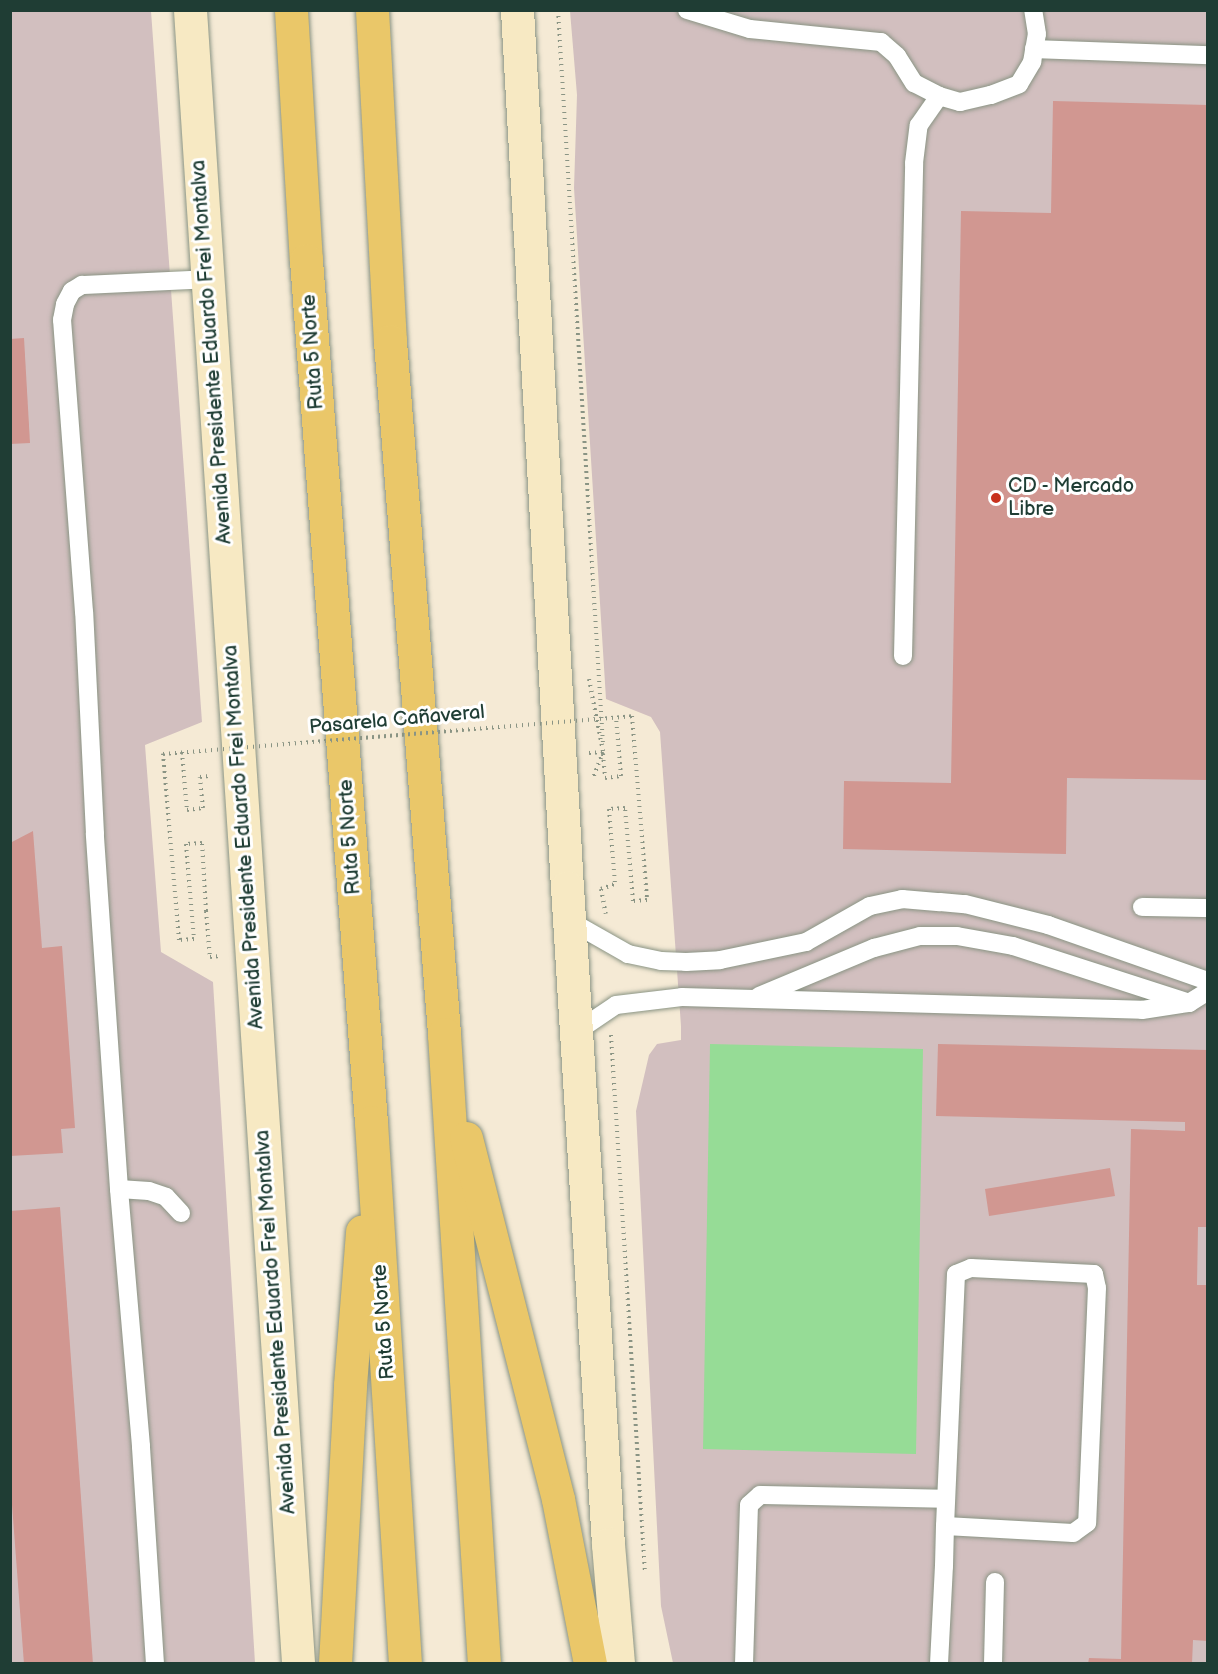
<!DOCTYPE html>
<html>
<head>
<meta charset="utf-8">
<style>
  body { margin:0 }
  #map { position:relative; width:1218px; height:1674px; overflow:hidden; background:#f5ead5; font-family:"Balsamiq Sans",sans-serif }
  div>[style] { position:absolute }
  .industrial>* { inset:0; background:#d2bfbf }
  .green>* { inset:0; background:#96dc96 }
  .building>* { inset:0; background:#d19791 }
  .path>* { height:4px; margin-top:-2px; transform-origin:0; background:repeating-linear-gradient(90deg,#8a9484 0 1.5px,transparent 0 6px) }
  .roads { filter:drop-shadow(0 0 2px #8a9484) drop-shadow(0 0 2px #8a9484) }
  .lane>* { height:18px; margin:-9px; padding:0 9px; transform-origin:9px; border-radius:9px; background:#fff }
  .secondary>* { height:33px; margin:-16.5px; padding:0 16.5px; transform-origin:16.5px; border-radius:16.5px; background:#f7e9c3 }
  .highway>* { height:33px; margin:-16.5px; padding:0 16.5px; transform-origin:16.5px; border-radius:16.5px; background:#eac769 }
  .path-bridge>* { height:4px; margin-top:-2px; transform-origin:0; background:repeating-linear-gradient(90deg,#8a9484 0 1.5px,transparent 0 6px) }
  .dots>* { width:16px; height:16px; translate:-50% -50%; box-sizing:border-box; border:3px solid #fff; border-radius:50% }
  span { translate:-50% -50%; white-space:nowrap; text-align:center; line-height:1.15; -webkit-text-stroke:6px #fff; paint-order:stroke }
  .street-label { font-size:20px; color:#1f3d34 }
  .poi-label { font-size:20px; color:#1f3d34 }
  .left { translate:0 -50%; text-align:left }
  .frame { position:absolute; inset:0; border:12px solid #1f3d34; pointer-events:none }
</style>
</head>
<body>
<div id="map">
  <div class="industrial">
    <i style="clip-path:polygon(11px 11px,151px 11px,202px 722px,145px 745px,161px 952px,213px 982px,255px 1663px,11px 1664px)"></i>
    <i style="clip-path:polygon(570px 11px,1207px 11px,1207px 1663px,673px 1663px,661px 1606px,636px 1111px,649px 1055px,657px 1044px,681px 1040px,681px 1026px,660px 732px,651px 717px,606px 699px,574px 188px,577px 95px)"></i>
  </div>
  <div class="green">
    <i style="clip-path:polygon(710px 1044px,923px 1049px,916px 1454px,703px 1449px)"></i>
  </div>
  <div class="building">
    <i style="clip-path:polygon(1053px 101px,1208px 105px,1208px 780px,1067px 778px,1066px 854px,843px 849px,844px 781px,951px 783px,961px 211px,1051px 213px)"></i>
    <i style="clip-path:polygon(24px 338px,30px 443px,10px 444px,10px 339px)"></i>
    <i style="clip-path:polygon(33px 831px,42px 948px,62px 946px,75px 1128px,61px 1129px,63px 1153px,10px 1156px,10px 843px)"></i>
    <i style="clip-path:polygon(938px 1044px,1208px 1050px,1208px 1227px,1198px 1227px,1197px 1285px,1208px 1285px,1208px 1641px,1193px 1640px,1192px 1664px,1088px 1664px,1089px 1658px,1121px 1659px,1131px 1129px,1185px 1131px,1185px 1122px,936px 1116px)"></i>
    <i style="clip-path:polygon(1110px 1168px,1115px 1196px,989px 1216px,985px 1189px)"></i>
    <i style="clip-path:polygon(60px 1207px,93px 1664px,24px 1664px,10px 1478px,10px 1211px)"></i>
  </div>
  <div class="path">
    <i style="left:558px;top:10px;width:735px;rotate:86.49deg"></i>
    <i style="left:589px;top:679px;width:74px;rotate:79.1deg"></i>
    <i style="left:603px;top:752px;width:26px;rotate:111deg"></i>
    <i style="left:182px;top:752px;width:58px;rotate:85.1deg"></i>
    <i style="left:187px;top:810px;width:16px;rotate:-7deg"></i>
    <i style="left:203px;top:808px;width:31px;rotate:-96deg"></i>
    <i style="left:200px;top:777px;width:9px;rotate:-6deg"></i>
    <i style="left:589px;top:753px;width:14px;rotate:-4deg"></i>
    <i style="left:603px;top:754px;width:24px;rotate:85deg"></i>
    <i style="left:605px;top:778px;width:16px;rotate:-7deg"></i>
    <i style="left:621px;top:776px;width:58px;rotate:-94.9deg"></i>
    <i style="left:601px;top:889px;width:25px;rotate:79deg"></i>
    <i style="left:601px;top:889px;width:15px;rotate:-20deg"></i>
    <i style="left:206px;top:911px;width:46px;rotate:85deg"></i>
    <i style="left:210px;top:957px;width:10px;rotate:-6deg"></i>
    <i style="left:611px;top:1035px;width:539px;rotate:86.38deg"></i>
  </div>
  <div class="roads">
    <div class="lane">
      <i style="left:687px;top:10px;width:66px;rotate:16.8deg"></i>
      <i style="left:750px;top:29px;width:132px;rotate:5.7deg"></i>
      <i style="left:881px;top:42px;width:21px;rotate:41deg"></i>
      <i style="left:897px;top:56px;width:32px;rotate:58deg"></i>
      <i style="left:914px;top:83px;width:28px;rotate:27deg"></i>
      <i style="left:939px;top:96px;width:22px;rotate:16deg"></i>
      <i style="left:960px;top:102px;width:32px;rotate:-13deg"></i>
      <i style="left:991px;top:95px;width:30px;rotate:-21deg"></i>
      <i style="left:1019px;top:84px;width:26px;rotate:-59deg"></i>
      <i style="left:1032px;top:62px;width:28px;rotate:-80deg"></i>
      <i style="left:1037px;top:34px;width:24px;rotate:-99deg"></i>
      <i style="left:1034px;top:49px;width:174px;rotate:2deg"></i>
      <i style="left:903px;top:656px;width:493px;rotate:-88.7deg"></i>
      <i style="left:914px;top:163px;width:38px;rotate:-83deg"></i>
      <i style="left:919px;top:125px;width:35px;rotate:-55deg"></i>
      <i style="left:1142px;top:907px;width:66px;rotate:0.9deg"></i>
      <i style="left:570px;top:921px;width:67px;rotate:29.6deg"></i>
      <i style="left:628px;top:954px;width:34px;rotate:12deg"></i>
      <i style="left:661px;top:961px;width:25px;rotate:2deg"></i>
      <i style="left:686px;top:962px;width:34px;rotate:-3deg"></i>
      <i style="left:720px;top:960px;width:88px;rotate:-11.8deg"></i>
      <i style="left:806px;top:942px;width:73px;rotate:-29.4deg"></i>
      <i style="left:870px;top:906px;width:33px;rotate:-12deg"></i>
      <i style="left:902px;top:899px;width:38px;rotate:5deg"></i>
      <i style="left:940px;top:902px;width:25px;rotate:5deg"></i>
      <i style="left:965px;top:904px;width:86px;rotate:14.2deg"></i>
      <i style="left:1048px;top:925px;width:170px;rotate:19.3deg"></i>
      <i style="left:759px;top:996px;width:125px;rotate:-22.7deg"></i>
      <i style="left:874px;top:948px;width:48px;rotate:-14.6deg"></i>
      <i style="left:920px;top:936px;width:37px"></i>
      <i style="left:957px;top:936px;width:57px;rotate:10.1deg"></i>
      <i style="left:1013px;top:946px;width:185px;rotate:17.9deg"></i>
      <i style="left:1189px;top:1003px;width:22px;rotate:-32deg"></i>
      <i style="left:576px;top:1032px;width:48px;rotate:-34deg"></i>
      <i style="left:616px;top:1005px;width:66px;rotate:-6.9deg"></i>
      <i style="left:682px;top:997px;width:460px;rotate:1.6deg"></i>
      <i style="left:1142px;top:1010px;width:48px;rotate:-8.5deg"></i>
      <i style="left:119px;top:1189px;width:30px;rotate:4deg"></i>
      <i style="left:149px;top:1191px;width:18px;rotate:19deg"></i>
      <i style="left:166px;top:1197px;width:22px;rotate:47deg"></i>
      <i style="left:155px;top:1664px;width:218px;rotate:-93.7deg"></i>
      <i style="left:141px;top:1446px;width:258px;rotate:-94.9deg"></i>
      <i style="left:119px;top:1189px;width:356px;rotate:-93.9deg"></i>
      <i style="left:95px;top:834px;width:222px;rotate:-92.8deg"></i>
      <i style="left:84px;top:612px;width:293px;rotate:-94.3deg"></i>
      <i style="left:62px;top:320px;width:16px;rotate:-79deg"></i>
      <i style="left:65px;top:304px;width:15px;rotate:-62deg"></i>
      <i style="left:72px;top:291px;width:12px;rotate:-31deg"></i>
      <i style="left:82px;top:285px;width:126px;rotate:-2.7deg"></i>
      <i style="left:744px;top:1664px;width:159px;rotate:-88.2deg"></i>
      <i style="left:749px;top:1505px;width:15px;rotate:-42deg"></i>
      <i style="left:760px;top:1495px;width:186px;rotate:1.2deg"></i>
      <i style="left:939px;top:1664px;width:98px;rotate:-87.1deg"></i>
      <i style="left:944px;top:1566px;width:40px;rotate:-88.6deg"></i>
      <i style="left:945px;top:1526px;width:252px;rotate:-87.5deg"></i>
      <i style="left:956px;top:1274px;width:16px;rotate:-22deg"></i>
      <i style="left:971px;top:1268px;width:123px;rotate:2.8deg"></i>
      <i style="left:1094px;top:1274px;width:14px;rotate:78deg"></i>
      <i style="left:1097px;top:1288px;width:235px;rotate:92.4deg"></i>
      <i style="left:1087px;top:1523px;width:17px;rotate:144deg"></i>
      <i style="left:1073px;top:1533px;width:128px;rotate:-176.9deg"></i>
      <i style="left:993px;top:1664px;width:82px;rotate:-88.6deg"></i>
    </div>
    <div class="secondary">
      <i style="left:190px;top:10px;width:1658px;rotate:86.26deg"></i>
      <i style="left:517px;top:10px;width:878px;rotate:86.74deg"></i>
      <i style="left:567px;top:887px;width:658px;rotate:86.43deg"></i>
      <i style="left:608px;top:1544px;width:120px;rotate:85.2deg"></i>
    </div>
    <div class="highway">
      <i style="left:291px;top:10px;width:250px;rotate:86.6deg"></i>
      <i style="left:306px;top:260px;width:864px;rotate:85.69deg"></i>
      <i style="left:371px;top:1122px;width:543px;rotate:86.41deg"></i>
      <i style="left:372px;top:10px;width:331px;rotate:86.9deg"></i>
      <i style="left:390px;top:341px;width:695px;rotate:85.54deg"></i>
      <i style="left:444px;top:1034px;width:631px;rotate:86.37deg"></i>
      <i style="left:466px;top:1138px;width:373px;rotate:75.7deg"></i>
      <i style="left:558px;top:1499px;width:168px;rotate:79deg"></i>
      <i style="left:335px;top:1664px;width:279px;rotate:-86.9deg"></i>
      <i style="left:350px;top:1385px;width:154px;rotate:-85.5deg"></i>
    </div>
  </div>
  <div class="path-bridge">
    <i style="left:206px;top:911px;width:68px;rotate:-93.4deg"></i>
    <i style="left:202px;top:843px;width:16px;rotate:176deg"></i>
    <i style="left:186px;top:844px;width:95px;rotate:85.2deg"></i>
    <i style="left:194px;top:939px;width:15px;rotate:176deg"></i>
    <i style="left:179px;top:940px;width:187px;rotate:-94.9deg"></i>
    <i style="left:163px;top:754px;width:471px;rotate:-4.6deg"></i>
    <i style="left:632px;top:716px;width:185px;rotate:85.3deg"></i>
    <i style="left:647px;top:900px;width:14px;rotate:176deg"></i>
    <i style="left:633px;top:901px;width:93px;rotate:-94.9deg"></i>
    <i style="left:625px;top:808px;width:16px;rotate:176deg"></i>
    <i style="left:609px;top:809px;width:75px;rotate:85.4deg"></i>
  </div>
  <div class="dots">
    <i style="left:996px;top:498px;background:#c8321e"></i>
  </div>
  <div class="street-label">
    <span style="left:212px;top:352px;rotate:-94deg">Avenida Presidente Eduardo Frei Montalva</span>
    <span style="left:313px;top:352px;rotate:-94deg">Ruta 5 Norte</span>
    <span style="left:397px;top:720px;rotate:-5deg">Pasarela Cañaveral</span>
    <span style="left:244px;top:837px;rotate:-94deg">Avenida Presidente Eduardo Frei Montalva</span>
    <span style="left:350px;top:837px;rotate:-94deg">Ruta 5 Norte</span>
    <span style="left:276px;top:1322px;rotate:-94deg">Avenida Presidente Eduardo Frei Montalva</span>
    <span style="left:384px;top:1322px;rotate:-94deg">Ruta 5 Norte</span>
  </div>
  <div class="poi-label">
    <span class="left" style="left:1008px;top:498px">CD - Mercado<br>Libre</span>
  </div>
  <div class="frame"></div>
</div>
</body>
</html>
